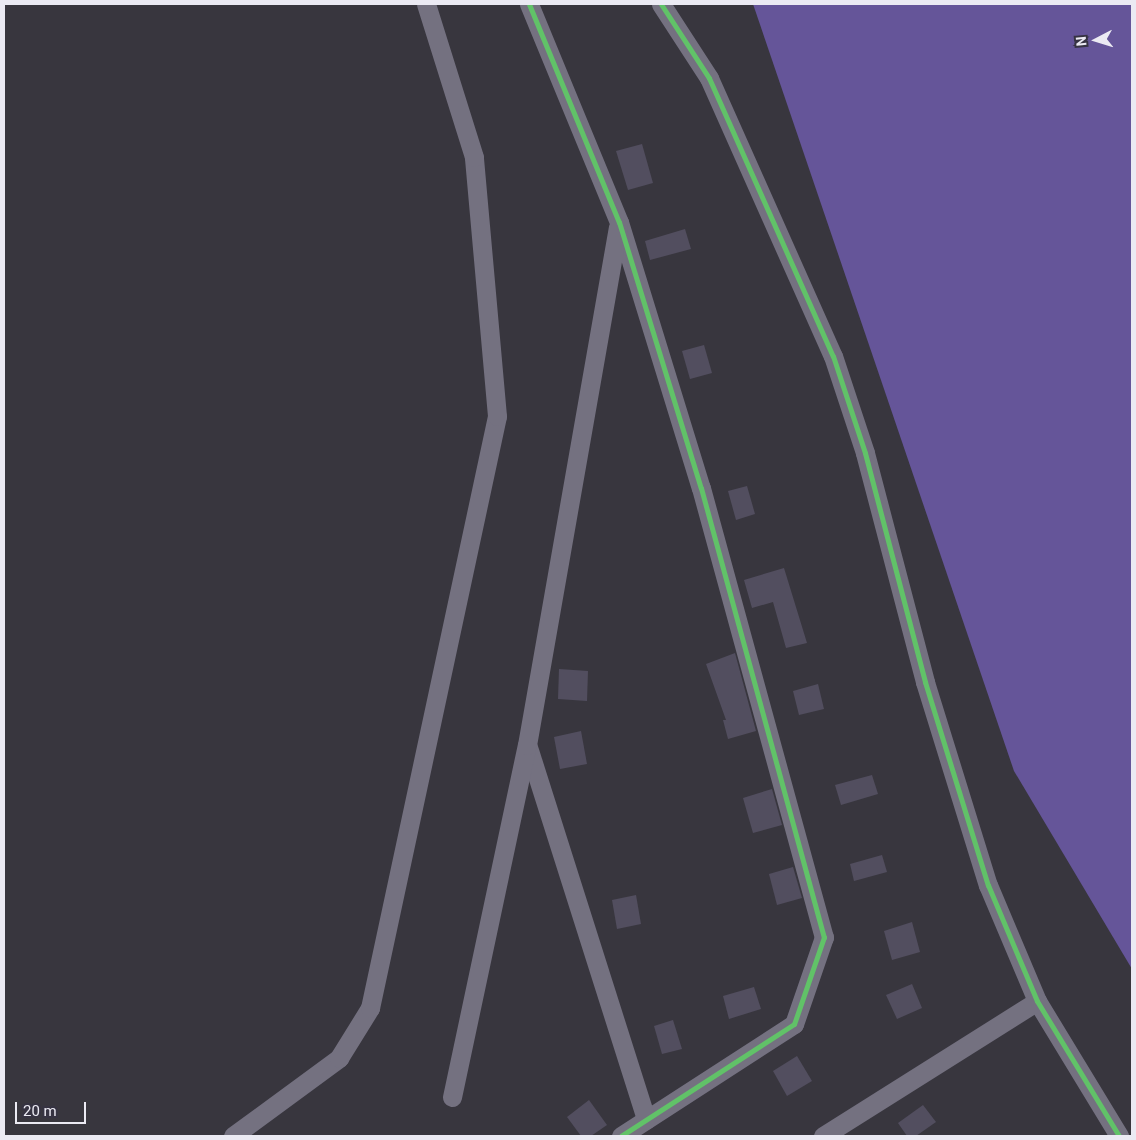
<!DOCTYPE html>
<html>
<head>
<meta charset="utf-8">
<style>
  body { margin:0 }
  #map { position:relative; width:1136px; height:1140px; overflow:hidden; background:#38363e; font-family:Roboto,sans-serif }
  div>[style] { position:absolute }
  .water>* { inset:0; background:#655599 }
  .building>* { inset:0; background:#524e5f }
  .minor>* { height:19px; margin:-9.5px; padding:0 9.5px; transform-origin:9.5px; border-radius:9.5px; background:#747180 }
  .cycleway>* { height:5px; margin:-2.5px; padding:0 2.5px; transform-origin:2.5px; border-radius:2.5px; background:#61c268 }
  span { translate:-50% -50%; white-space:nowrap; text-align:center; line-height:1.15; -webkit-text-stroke:4px #363342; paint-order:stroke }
  .frame { position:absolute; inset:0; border:5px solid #ebeaf3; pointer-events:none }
  .north { position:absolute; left:1071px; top:15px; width:50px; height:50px; -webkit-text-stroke:4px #363342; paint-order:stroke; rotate:265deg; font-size:14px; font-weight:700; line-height:20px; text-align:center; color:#ebeaf3 }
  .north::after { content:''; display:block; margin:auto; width:18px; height:22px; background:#ebeaf3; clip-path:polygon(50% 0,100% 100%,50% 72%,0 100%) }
  .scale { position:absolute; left:15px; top:1102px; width:71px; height:22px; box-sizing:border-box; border:2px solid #ebeaf3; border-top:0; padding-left:6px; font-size:15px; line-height:18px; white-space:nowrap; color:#ebeaf3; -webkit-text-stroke:4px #363342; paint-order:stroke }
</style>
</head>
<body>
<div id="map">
  <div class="water">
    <i style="clip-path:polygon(753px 4px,1132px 4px,1132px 969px,1014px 771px)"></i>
  </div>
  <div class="building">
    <i style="clip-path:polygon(642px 144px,653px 183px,628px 190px,616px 151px)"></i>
    <i style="clip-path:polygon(685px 229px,691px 249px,650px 260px,645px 241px)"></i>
    <i style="clip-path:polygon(704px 345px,712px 373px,690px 379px,682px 351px)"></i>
    <i style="clip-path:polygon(747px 486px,755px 514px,736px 520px,728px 491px)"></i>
    <i style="clip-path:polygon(784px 568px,807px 643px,786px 648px,773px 602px,752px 608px,744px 580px)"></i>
    <i style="clip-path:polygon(735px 653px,756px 731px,728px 739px,723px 720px,726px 720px,706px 664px)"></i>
    <i style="clip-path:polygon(559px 669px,588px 671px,587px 701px,558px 699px)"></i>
    <i style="clip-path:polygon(818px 684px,824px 709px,799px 715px,793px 691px)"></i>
    <i style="clip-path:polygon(581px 731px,587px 764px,560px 769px,554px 737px)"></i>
    <i style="clip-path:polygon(872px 775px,878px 794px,841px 805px,835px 785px)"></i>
    <i style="clip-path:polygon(772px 789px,782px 825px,753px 833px,743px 798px)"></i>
    <i style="clip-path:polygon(882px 855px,887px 872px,854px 881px,850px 864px)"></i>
    <i style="clip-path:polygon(793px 867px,802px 898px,777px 905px,769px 874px)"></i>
    <i style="clip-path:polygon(636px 895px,641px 924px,617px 929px,612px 900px)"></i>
    <i style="clip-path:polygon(912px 922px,920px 952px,892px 960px,884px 931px)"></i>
    <i style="clip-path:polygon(912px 984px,922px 1008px,897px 1019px,886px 995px)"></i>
    <i style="clip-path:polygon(754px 987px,761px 1009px,729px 1019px,723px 996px)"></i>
    <i style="clip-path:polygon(673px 1020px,682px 1049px,662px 1054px,654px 1026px)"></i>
    <i style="clip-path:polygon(797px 1056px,812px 1081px,787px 1096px,773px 1071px)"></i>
    <i style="clip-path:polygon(589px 1100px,607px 1125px,591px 1136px,581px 1136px,567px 1117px)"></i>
    <i style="clip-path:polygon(923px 1105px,936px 1122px,916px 1136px,907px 1136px,898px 1123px)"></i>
  </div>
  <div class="minor">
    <i style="left:529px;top:4px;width:236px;rotate:67.6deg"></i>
    <i style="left:619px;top:222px;width:278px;rotate:72.9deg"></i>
    <i style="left:701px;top:488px;width:466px;rotate:74.7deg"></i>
    <i style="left:824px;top:937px;width:92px;rotate:109deg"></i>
    <i style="left:794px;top:1024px;width:206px;rotate:147.1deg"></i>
    <i style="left:661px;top:4px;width:88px;rotate:57deg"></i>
    <i style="left:709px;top:78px;width:304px;rotate:66deg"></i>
    <i style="left:833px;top:356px;width:102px;rotate:71.7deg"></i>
    <i style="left:865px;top:453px;width:237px;rotate:75.3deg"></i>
    <i style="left:925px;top:682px;width:213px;rotate:72.8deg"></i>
    <i style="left:988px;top:885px;width:126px;rotate:67.1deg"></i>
    <i style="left:1037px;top:1001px;width:158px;rotate:58.7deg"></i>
    <i style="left:528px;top:747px;width:391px;rotate:72.4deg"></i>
    <i style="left:452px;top:1097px;width:360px;rotate:-78deg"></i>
    <i style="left:527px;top:745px;width:526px;rotate:-80.04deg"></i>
    <i style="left:233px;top:1136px;width:132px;rotate:-36.3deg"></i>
    <i style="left:339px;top:1058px;width:59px;rotate:-58.2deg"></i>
    <i style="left:370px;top:1008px;width:605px;rotate:-77.89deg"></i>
    <i style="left:497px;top:416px;width:260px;rotate:-95.1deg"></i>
    <i style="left:474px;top:157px;width:160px;rotate:-107.4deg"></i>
    <i style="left:823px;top:1136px;width:253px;rotate:-32.2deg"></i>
  </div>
  <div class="cycleway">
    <i style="left:529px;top:4px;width:236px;rotate:67.6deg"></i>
    <i style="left:619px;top:222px;width:278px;rotate:72.9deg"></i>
    <i style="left:701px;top:488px;width:466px;rotate:74.7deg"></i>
    <i style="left:824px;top:937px;width:92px;rotate:109deg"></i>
    <i style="left:794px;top:1024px;width:206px;rotate:147.1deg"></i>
    <i style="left:661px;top:4px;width:88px;rotate:57deg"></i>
    <i style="left:709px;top:78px;width:304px;rotate:66deg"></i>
    <i style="left:833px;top:356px;width:102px;rotate:71.7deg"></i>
    <i style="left:865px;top:453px;width:237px;rotate:75.3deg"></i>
    <i style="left:925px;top:682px;width:213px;rotate:72.8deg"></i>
    <i style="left:988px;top:885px;width:126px;rotate:67.1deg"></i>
    <i style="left:1037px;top:1001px;width:158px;rotate:58.7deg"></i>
  </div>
  <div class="frame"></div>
  <div class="north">N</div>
  <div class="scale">20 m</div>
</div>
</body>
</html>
